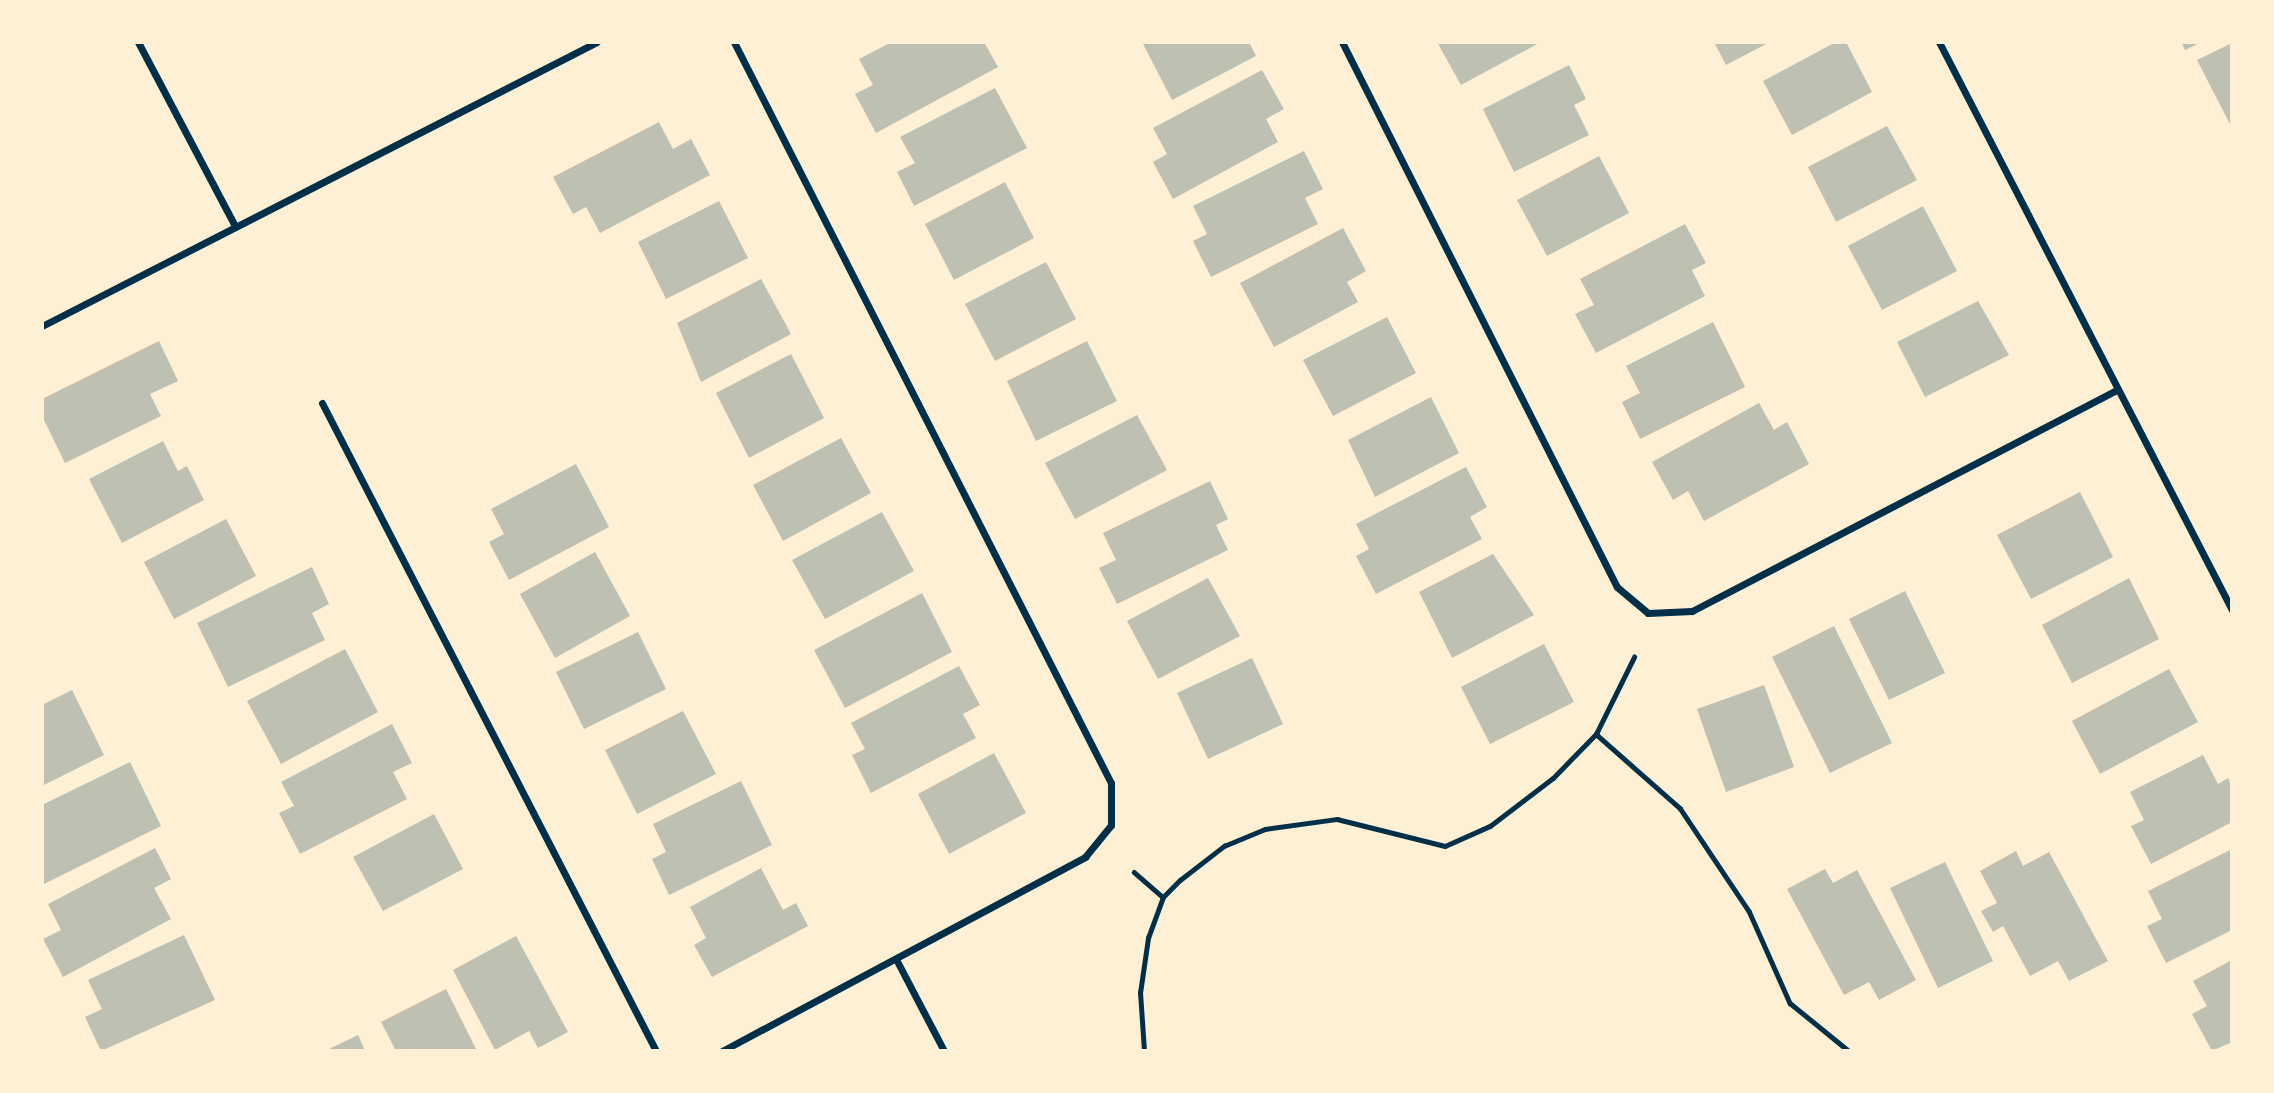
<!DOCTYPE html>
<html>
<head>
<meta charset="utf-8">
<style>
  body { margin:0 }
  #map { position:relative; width:2274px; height:1093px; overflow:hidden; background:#fdf0d5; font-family:"Asap Condensed",sans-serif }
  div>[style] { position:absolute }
  .building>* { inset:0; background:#bec0b2 }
  .path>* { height:4.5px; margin:-2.25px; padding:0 2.25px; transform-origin:2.25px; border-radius:2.25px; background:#003049 }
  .minor>* { height:7px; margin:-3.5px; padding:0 3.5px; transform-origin:3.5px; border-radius:3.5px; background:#003049 }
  span { translate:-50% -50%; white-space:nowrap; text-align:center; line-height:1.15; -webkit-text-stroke:5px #fdf0d5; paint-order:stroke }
  .frame { position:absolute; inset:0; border:44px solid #fdf0d5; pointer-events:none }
</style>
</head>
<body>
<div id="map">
  <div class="building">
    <i style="clip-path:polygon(892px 42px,984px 42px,998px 67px,876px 133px,855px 94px,873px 85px,859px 59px)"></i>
    <i style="clip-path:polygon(1142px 42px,1249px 42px,1256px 56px,1172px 100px)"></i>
    <i style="clip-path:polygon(1437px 42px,1541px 42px,1461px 85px)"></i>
    <i style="clip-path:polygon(1714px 42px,1770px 42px,1726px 65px)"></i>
    <i style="clip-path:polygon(1836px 42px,1846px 42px,1872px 92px,1792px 135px,1763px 81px)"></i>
    <i style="clip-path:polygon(2181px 42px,2202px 42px,2185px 50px)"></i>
    <i style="clip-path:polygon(2232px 43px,2232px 128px,2197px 60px)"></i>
    <i style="clip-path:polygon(1569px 65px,1586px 99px,1574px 105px,1589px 135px,1514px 172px,1483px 109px)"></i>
    <i style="clip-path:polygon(1262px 70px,1284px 109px,1266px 119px,1278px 142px,1173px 199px,1153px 162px,1167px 154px,1153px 128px)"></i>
    <i style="clip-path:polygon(995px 88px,1027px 148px,914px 206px,897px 172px,915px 163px,900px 137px)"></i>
    <i style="clip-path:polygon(659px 122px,673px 149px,691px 139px,710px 175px,600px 233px,586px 207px,573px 214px,553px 177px)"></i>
    <i style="clip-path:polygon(1887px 126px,1917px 180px,1836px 222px,1808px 167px)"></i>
    <i style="clip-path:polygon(1304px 151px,1323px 189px,1305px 198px,1318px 224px,1211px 277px,1193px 241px,1207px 234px,1193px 206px)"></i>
    <i style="clip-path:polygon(1599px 156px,1629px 213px,1547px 256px,1517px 200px)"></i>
    <i style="clip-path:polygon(1005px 182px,1034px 238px,954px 280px,925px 224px)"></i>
    <i style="clip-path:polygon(719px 201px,748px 258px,666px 299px,638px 242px)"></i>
    <i style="clip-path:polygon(1923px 206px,1957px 271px,1882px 310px,1848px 246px)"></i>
    <i style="clip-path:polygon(1685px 224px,1706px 263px,1692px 270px,1705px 296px,1596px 353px,1575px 314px,1594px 305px,1580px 279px)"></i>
    <i style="clip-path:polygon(1343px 228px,1366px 271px,1347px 282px,1358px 302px,1274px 347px,1240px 283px)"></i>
    <i style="clip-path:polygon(1046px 262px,1076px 319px,995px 361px,965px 304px)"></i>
    <i style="clip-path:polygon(761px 279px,791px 334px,701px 382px,677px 323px)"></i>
    <i style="clip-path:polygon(1978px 301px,2009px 355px,1925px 397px,1897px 342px)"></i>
    <i style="clip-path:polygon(1387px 317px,1416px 373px,1333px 416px,1303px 360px)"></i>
    <i style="clip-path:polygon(1713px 322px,1745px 387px,1640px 439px,1622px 402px,1640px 393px,1626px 366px)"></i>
    <i style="clip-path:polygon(159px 341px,178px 381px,150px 394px,161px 416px,65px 463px,42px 416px,42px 399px)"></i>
    <i style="clip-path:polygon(1087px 341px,1117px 401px,1036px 441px,1007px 381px)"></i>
    <i style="clip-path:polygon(791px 354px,824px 418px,749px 458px,716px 393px)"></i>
    <i style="clip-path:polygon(1431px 397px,1459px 453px,1375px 497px,1348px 440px)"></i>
    <i style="clip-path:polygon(1759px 403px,1774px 430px,1787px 422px,1809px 464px,1704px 521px,1688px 491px,1673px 500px,1652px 462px)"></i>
    <i style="clip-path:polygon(1137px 415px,1167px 470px,1075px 519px,1045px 463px)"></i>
    <i style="clip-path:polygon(841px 438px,871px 493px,783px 541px,753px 485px)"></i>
    <i style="clip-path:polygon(163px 441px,178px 471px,187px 466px,204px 500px,122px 543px,89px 479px)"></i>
    <i style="clip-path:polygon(576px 464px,609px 527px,509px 580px,489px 542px,504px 534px,491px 509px)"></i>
    <i style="clip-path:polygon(1466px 467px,1487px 507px,1470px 517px,1482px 539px,1376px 594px,1356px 556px,1369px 549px,1356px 524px)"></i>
    <i style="clip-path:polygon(1210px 481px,1228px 519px,1216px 525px,1228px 550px,1117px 604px,1099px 568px,1116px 560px,1103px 533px)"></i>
    <i style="clip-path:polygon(2080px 492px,2113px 557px,2031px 599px,1997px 535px)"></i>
    <i style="clip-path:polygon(882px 512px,914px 571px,825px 619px,792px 560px)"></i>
    <i style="clip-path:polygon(226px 519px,256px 576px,174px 619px,144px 562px)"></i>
    <i style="clip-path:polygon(595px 552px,630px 616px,555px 658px,520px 594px)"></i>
    <i style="clip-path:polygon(1493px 554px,1534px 615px,1452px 658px,1419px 592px)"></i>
    <i style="clip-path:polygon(312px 567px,329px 604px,312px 613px,325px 640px,228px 687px,197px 623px)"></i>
    <i style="clip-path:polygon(1208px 578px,1240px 636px,1158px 679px,1127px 621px)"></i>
    <i style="clip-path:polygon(2129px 578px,2159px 639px,2072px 683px,2042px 625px)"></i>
    <i style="clip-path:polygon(1905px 591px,1945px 673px,1889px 700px,1849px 619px)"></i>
    <i style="clip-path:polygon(922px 593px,952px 652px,845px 708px,814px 650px)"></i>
    <i style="clip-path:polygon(1834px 626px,1892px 743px,1830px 773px,1772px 657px)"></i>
    <i style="clip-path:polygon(638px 632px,666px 689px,584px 729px,556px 672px)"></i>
    <i style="clip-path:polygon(1544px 644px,1574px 702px,1490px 744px,1461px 687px)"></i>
    <i style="clip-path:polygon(345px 649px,378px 712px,281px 764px,247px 701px)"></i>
    <i style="clip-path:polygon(1252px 658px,1283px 724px,1208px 759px,1177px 693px)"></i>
    <i style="clip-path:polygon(959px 666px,980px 705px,963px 714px,976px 738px,871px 793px,852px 755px,865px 749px,851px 723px)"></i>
    <i style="clip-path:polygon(2169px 669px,2198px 722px,2100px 774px,2072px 721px)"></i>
    <i style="clip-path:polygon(1764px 685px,1794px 767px,1726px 792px,1697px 709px)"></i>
    <i style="clip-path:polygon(72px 690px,104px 755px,42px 786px,42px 705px)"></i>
    <i style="clip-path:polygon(683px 711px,716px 774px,637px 814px,605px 750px)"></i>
    <i style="clip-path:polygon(392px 724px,412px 763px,393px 772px,407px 799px,300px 854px,279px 813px,294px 806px,281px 782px)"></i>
    <i style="clip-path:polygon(994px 753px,1026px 813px,949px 854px,918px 794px)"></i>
    <i style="clip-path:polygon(2203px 755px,2218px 784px,2228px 778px,2232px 786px,2232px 822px,2151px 864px,2131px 826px,2144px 820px,2130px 792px)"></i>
    <i style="clip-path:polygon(130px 762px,161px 826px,42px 885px,42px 805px)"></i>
    <i style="clip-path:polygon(741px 781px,772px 845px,669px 895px,652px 859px,666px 852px,653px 824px)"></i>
    <i style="clip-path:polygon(434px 814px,463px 869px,383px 911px,353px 857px)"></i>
    <i style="clip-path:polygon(155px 848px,171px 879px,154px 888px,171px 919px,63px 977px,43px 939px,61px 930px,48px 904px)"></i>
    <i style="clip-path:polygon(2232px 849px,2232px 930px,2166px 963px,2147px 926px,2162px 919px,2148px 891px)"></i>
    <i style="clip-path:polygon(2016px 851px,2023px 866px,2049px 852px,2108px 961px,2069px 981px,2058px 961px,2030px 976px,2003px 926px,1993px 932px,1981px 911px,1997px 903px,1980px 871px)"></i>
    <i style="clip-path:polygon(1945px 862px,1993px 961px,1938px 988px,1890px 888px)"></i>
    <i style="clip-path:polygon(761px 868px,783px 910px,796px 903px,808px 926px,712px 977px,694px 945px,706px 938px,690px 907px)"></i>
    <i style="clip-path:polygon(1825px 869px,1833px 883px,1857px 870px,1916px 980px,1879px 1000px,1869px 982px,1844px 995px,1787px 889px)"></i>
    <i style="clip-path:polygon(184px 935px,215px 1000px,101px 1051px,85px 1017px,102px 1009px,88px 980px)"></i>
    <i style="clip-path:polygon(516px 936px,568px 1032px,538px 1048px,529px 1031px,495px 1050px,453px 970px)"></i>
    <i style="clip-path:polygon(2232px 960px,2232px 1042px,2212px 1051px,2192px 1014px,2207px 1006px,2193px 981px)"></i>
    <i style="clip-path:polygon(446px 989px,477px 1051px,396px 1051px,381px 1022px)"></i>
    <i style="clip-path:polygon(358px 1035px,365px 1051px,325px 1051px)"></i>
  </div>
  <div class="path">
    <i style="left:1596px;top:734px;width:112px;rotate:41.4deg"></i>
    <i style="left:1680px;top:808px;width:124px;rotate:56.2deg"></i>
    <i style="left:1749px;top:911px;width:101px;rotate:66deg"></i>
    <i style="left:1790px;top:1003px;width:76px;rotate:39.1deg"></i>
    <i style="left:1134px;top:872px;width:38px;rotate:41deg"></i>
    <i style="left:1144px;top:1051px;width:58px;rotate:-93.9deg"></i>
    <i style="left:1140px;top:993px;width:56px;rotate:-81.7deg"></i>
    <i style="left:1148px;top:938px;width:44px;rotate:-69.9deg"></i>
    <i style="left:1163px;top:897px;width:24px;rotate:-45deg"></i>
    <i style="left:1180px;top:880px;width:56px;rotate:-37.7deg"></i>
    <i style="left:1224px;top:846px;width:44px;rotate:-22.5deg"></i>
    <i style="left:1265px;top:829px;width:73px;rotate:-7.9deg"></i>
    <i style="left:1337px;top:819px;width:111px;rotate:14deg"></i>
    <i style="left:1445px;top:846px;width:49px;rotate:-24deg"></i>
    <i style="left:1490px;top:826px;width:79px;rotate:-37.3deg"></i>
    <i style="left:1553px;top:778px;width:62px;rotate:-45.7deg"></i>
    <i style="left:1596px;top:734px;width:86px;rotate:-63.7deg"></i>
  </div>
  <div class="minor">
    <i style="left:138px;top:42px;width:208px;rotate:62.2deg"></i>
    <i style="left:1342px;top:42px;width:610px;rotate:63.23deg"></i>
    <i style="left:1617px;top:587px;width:40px;rotate:40deg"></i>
    <i style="left:1648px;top:613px;width:44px;rotate:-2.6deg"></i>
    <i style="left:1692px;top:611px;width:480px;rotate:-27.5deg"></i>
    <i style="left:1939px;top:42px;width:639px;rotate:62.71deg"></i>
    <i style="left:42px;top:326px;width:623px;rotate:-27.1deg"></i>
    <i style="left:322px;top:403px;width:729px;rotate:62.73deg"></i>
    <i style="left:897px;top:961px;width:102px;rotate:62.4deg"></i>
    <i style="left:722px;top:1051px;width:412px;rotate:-28.1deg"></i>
    <i style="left:1085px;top:857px;width:41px;rotate:-50.9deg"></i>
    <i style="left:1111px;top:825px;width:42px;rotate:-90deg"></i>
    <i style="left:1111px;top:783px;width:831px;rotate:-116.97deg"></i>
  </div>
  <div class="frame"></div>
</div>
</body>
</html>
